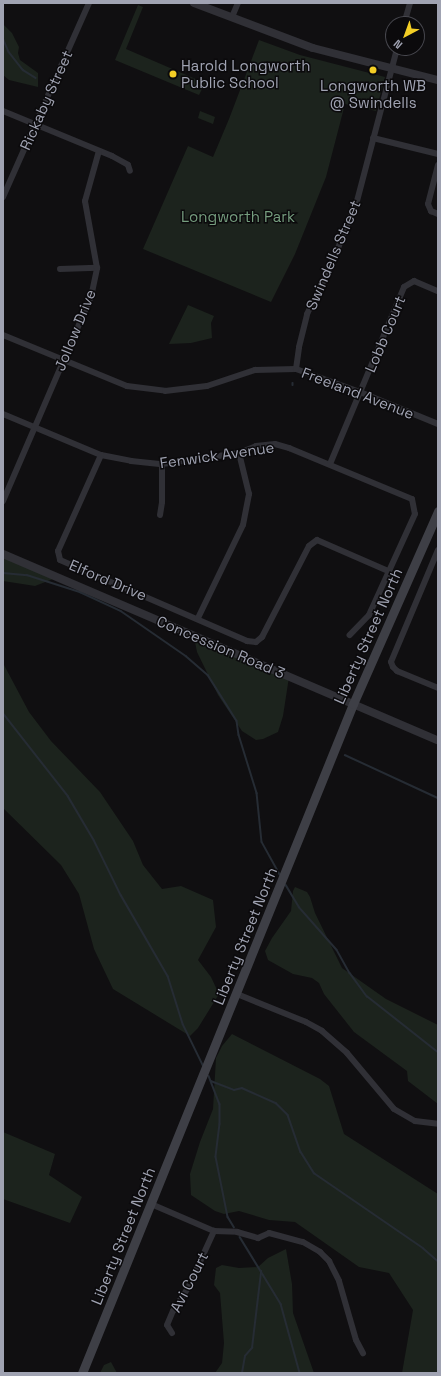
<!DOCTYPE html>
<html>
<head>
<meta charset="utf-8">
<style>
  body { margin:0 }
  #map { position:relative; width:441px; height:1376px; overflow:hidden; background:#100f11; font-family:"Space Grotesk",sans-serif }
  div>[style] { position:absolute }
  .green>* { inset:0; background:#1c231d }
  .stream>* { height:1.5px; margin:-0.75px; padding:0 0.75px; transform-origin:0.75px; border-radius:0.75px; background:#262c34 }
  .minor>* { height:6px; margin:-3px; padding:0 3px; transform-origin:3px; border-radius:3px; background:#303036 }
  .tertiary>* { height:8px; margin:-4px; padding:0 4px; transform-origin:4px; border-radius:4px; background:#303036 }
  .secondary>* { height:9px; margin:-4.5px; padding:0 4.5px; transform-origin:4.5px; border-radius:4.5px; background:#3e3f46 }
  .dots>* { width:11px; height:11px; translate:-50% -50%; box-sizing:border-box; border:2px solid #0b0a0c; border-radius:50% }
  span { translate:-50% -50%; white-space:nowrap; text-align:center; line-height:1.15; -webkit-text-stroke:3px #0b0a0c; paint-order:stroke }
  .poi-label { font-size:15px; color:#a0a3b2 }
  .left { translate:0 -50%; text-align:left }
  .street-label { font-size:15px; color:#a0a3b2 }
  .park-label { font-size:15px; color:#769e7f }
  .frame { position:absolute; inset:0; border:4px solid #a0a3b2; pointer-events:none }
  .north { position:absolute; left:385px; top:16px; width:40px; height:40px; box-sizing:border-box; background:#0b0a0c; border:1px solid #47474e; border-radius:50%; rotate:221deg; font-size:11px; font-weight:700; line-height:16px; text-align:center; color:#a0a3b2 }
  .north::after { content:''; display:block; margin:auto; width:14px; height:18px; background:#f3ce25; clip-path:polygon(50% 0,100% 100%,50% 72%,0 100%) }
</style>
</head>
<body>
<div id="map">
  <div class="green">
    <i style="clip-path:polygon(138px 5px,143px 7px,126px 49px,205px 83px,199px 95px,115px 60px)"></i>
    <i style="clip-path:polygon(3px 24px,12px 33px,19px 47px,18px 53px,20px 60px,38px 73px,38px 87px,9px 80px,3px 75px)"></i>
    <i style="clip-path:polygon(259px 40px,300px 55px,385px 77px,376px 111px,345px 104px,326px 177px,295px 254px,271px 302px,143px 249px,188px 146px,213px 157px,229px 119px)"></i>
    <i style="clip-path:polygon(200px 111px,215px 117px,213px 124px,198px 118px)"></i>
    <i style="clip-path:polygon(188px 305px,214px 316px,211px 323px,212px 338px,191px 343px,169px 344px)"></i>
    <i style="clip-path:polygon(3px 551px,53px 579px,35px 586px,3px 581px)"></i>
    <i style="clip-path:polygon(195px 642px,289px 677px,283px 716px,278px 732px,263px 739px,256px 740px,242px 731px,218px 695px,197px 652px)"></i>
    <i style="clip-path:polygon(3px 663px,29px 712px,51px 741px,100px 792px,133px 841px,143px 865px,162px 889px,181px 886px,213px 900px,216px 927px,198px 960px,211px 977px,219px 994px,198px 1028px,190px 1036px,113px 989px,94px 949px,79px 894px,61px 865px,3px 808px)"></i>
    <i style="clip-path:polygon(295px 887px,307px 892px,310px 897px,315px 913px,342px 968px,386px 999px,438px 1025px,438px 1104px,408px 1081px,407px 1071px,354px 1032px,324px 994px,319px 983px,312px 978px,293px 974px,268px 960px,265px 951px,272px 938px,291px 911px,293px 891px)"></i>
    <i style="clip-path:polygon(232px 1034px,320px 1079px,329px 1086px,344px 1134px,438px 1194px,438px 1373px,402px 1373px,413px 1310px,389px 1273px,359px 1267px,295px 1222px,269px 1220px,239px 1211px,224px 1214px,215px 1211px,191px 1195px,190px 1174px,200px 1142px,213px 1109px,216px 1058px,222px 1046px)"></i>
    <i style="clip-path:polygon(3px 1132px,55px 1154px,49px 1175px,82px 1197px,70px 1223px,3px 1199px)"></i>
    <i style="clip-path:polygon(286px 1249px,292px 1284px,293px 1313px,314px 1373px,215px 1373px,222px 1363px,224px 1343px,220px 1293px,214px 1285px,216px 1268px,222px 1265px,239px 1268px,258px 1267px,268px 1258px)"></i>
    <i style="clip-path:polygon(111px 1362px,117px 1373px,100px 1373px,104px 1365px)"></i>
  </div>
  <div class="stream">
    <i style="left:3px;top:38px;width:15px;rotate:67deg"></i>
    <i style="left:9px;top:52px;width:23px;rotate:52deg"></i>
    <i style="left:23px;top:70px;width:15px;rotate:32deg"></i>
    <i style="left:293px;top:383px;width:2px;rotate:90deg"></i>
    <i style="left:3px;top:573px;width:24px;rotate:5deg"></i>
    <i style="left:27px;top:575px;width:56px;rotate:17.8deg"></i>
    <i style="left:80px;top:592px;width:45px;rotate:24.9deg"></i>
    <i style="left:121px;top:611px;width:79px;rotate:34.7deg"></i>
    <i style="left:186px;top:656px;width:29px;rotate:41deg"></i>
    <i style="left:208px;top:675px;width:54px;rotate:57.8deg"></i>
    <i style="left:237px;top:721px;width:14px;rotate:82deg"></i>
    <i style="left:239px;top:735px;width:61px;rotate:72.8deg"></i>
    <i style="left:257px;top:793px;width:49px;rotate:84.2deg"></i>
    <i style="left:262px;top:842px;width:37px;rotate:61deg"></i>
    <i style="left:3px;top:713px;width:105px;rotate:51.9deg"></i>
    <i style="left:68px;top:796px;width:51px;rotate:59.4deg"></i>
    <i style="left:94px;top:840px;width:61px;rotate:63.9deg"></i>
    <i style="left:121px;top:895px;width:94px;rotate:59.9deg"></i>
    <i style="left:168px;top:976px;width:50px;rotate:72.6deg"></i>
    <i style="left:183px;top:1024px;width:46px;rotate:64deg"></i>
    <i style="left:345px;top:755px;width:102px;rotate:24.8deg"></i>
    <i style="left:286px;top:885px;width:26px;rotate:59deg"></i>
    <i style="left:299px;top:907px;width:57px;rotate:48.5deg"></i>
    <i style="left:337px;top:950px;width:26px;rotate:61deg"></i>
    <i style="left:350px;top:973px;width:29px;rotate:54deg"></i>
    <i style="left:367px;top:996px;width:90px;rotate:38.3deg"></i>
    <i style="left:209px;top:1076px;width:30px;rotate:69deg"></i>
    <i style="left:220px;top:1104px;width:20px;rotate:90deg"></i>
    <i style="left:220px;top:1124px;width:33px;rotate:97deg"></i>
    <i style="left:216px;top:1157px;width:61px;rotate:78.7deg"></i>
    <i style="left:228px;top:1217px;width:12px;rotate:59deg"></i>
    <i style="left:211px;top:1081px;width:25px;rotate:21deg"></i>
    <i style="left:234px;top:1090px;width:8px;rotate:-14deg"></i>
    <i style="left:242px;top:1088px;width:37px;rotate:24deg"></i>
    <i style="left:276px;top:1103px;width:17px;rotate:45deg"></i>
    <i style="left:288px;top:1115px;width:39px;rotate:71deg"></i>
    <i style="left:301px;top:1152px;width:25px;rotate:58deg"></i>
    <i style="left:314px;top:1173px;width:132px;rotate:34.5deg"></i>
    <i style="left:423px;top:1248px;width:20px;rotate:41deg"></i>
    <i style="left:240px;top:1237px;width:79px;rotate:58.5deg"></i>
    <i style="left:281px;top:1304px;width:72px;rotate:74.6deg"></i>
    <i style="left:242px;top:1373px;width:17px;rotate:-80deg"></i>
    <i style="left:245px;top:1356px;width:11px;rotate:-49deg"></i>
    <i style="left:252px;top:1348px;width:77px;rotate:-83.2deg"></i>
  </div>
  <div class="minor">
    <i style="left:232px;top:17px;width:15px;rotate:-67deg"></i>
    <i style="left:404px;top:24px;width:22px;rotate:-74deg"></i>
    <i style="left:3px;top:111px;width:118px;rotate:22.4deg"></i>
    <i style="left:112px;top:156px;width:18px;rotate:29deg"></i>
    <i style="left:128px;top:165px;width:6px;rotate:72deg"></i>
    <i style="left:373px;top:138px;width:67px;rotate:13.8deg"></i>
    <i style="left:438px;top:165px;width:40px;rotate:104.4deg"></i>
    <i style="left:428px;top:204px;width:8px;rotate:67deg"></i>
    <i style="left:431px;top:211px;width:8px;rotate:23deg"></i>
    <i style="left:3px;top:197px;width:212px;rotate:-66.1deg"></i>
    <i style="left:60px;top:269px;width:37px;rotate:-2deg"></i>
    <i style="left:3px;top:335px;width:134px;rotate:22.4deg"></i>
    <i style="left:127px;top:386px;width:38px;rotate:7deg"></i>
    <i style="left:165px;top:391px;width:42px;rotate:-6.8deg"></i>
    <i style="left:207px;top:386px;width:51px;rotate:-18.4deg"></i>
    <i style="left:255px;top:370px;width:41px;rotate:-1.4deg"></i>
    <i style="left:296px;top:369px;width:68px;rotate:19.8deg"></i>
    <i style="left:360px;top:392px;width:84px;rotate:22.3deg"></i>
    <i style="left:296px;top:369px;width:22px;rotate:-82deg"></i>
    <i style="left:299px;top:347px;width:34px;rotate:-76deg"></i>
    <i style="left:307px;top:314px;width:51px;rotate:-63.4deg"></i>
    <i style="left:330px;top:268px;width:72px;rotate:-68.1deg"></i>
    <i style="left:357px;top:201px;width:158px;rotate:-75.3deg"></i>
    <i style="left:3px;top:414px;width:106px;rotate:22.7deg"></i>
    <i style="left:101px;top:455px;width:31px;rotate:11deg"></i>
    <i style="left:131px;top:461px;width:31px;rotate:6deg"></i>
    <i style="left:162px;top:464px;width:78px;rotate:-8.1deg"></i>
    <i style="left:239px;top:453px;width:18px;rotate:-22deg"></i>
    <i style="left:256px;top:446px;width:19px;rotate:-6deg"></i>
    <i style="left:275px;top:444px;width:15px;rotate:16deg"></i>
    <i style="left:289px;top:448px;width:133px;rotate:22.5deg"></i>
    <i style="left:412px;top:499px;width:15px;rotate:79deg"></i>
    <i style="left:415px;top:514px;width:111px;rotate:114.5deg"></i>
    <i style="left:369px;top:615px;width:28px;rotate:134deg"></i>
    <i style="left:101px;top:455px;width:105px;rotate:114.1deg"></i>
    <i style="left:58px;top:551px;width:9px;rotate:77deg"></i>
    <i style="left:60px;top:560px;width:204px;rotate:23.4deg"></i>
    <i style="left:247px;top:641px;width:9px;rotate:6deg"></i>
    <i style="left:256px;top:642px;width:8px;rotate:-40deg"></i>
    <i style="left:262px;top:637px;width:102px;rotate:-62.7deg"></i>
    <i style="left:309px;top:546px;width:10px;rotate:-37deg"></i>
    <i style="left:317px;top:540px;width:77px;rotate:23.6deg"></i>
    <i style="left:330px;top:464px;width:192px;rotate:-67.3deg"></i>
    <i style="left:404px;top:287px;width:12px;rotate:-31deg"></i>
    <i style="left:414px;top:281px;width:26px;rotate:23deg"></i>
    <i style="left:3px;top:501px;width:222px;rotate:-66.7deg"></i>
    <i style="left:91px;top:297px;width:30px;rotate:-78deg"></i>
    <i style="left:97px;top:268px;width:68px;rotate:-100.2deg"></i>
    <i style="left:85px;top:201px;width:52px;rotate:-74.4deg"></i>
    <i style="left:160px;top:515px;width:13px;rotate:-81deg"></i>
    <i style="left:162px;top:502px;width:38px;rotate:-90deg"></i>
    <i style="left:438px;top:550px;width:121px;rotate:112.8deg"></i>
    <i style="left:391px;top:662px;width:5px;rotate:68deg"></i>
    <i style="left:393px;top:667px;width:6px;rotate:45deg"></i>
    <i style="left:397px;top:671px;width:44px;rotate:22.5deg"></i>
    <i style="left:198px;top:618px;width:103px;rotate:-64.2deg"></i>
    <i style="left:243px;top:525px;width:32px;rotate:-79deg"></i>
    <i style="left:249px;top:494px;width:42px;rotate:-103.7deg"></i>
    <i style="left:237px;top:994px;width:74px;rotate:22.1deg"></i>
    <i style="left:306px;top:1022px;width:18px;rotate:29deg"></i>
    <i style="left:322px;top:1031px;width:33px;rotate:41deg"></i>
    <i style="left:347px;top:1053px;width:73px;rotate:50deg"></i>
    <i style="left:394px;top:1109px;width:24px;rotate:30deg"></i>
    <i style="left:415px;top:1121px;width:23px;rotate:7deg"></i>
    <i style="left:151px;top:1204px;width:69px;rotate:23.2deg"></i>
    <i style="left:214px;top:1231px;width:23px;rotate:2deg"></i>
    <i style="left:237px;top:1232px;width:22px;rotate:16deg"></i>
    <i style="left:258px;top:1238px;width:12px;rotate:-24deg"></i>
    <i style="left:269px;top:1233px;width:35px;rotate:15deg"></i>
    <i style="left:303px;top:1242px;width:20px;rotate:30deg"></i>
    <i style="left:320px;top:1252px;width:13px;rotate:45deg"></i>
    <i style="left:329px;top:1261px;width:22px;rotate:63deg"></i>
    <i style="left:339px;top:1281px;width:61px;rotate:73.9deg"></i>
    <i style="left:356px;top:1340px;width:15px;rotate:62deg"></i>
    <i style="left:172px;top:1333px;width:9px;rotate:-122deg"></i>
    <i style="left:167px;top:1325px;width:15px;rotate:-67deg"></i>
    <i style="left:173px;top:1311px;width:27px;rotate:-57deg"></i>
    <i style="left:188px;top:1288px;width:63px;rotate:-65.5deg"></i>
  </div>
  <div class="tertiary">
    <i style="left:194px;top:3px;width:127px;rotate:20.7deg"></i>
    <i style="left:313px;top:48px;width:129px;rotate:14.4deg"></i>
    <i style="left:3px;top:554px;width:473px;rotate:23.2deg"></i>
  </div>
  <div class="secondary">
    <i style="left:82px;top:1373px;width:722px;rotate:-67.95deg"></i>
    <i style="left:353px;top:704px;width:211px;rotate:-66.2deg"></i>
  </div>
  <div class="dots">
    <i style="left:373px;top:70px;background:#f3ce25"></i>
    <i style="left:173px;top:74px;background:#f3ce25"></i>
  </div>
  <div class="poi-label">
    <span class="left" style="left:181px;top:74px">Harold Longworth<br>Public School</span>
    <span style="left:373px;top:94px">Longworth WB<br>@ Swindells</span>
  </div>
  <div class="street-label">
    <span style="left:46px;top:100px;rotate:-66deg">Rickaby Street</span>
    <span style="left:333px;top:255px;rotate:-67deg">Swindells Street</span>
    <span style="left:75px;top:330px;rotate:-68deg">Jollow Drive</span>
    <span style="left:385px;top:334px;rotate:-67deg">Lobb Court</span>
    <span style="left:358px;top:393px;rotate:21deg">Freeland Avenue</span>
    <span style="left:217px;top:455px;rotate:-8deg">Fenwick Avenue</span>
    <span style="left:108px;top:580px;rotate:23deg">Elford Drive</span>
    <span style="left:368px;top:636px;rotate:-66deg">Liberty Street North</span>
    <span style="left:221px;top:647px;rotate:23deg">Concession Road 3</span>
    <span style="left:245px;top:936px;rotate:-68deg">Liberty Street North</span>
    <span style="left:123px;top:1236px;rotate:-68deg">Liberty Street North</span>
    <span style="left:189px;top:1282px;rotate:-63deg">Avi Court</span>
  </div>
  <div class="park-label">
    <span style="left:238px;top:217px">Longworth Park</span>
  </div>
  <div class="frame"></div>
  <div class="north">N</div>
</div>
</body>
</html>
